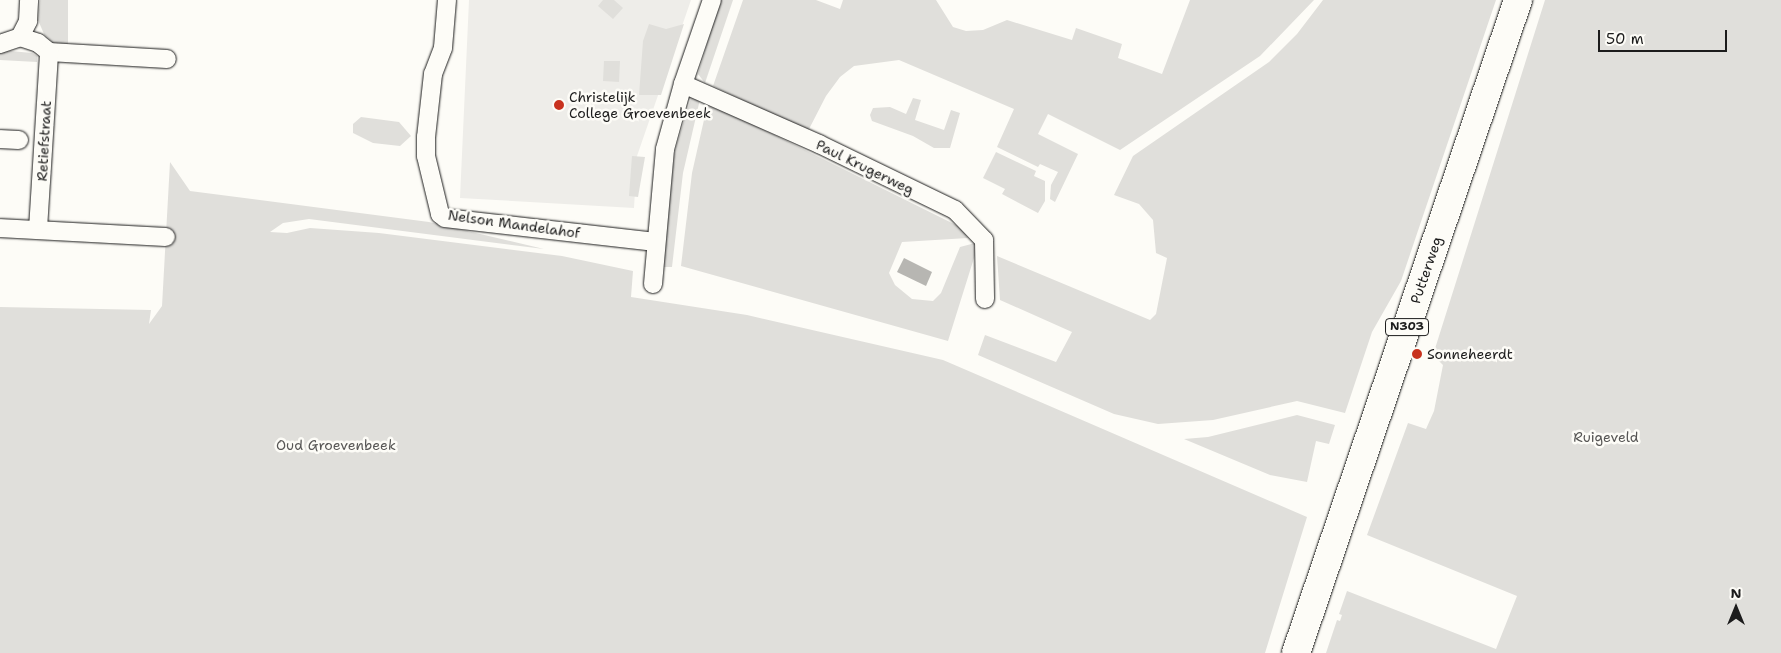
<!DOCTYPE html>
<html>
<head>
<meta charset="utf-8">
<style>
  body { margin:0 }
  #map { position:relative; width:1781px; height:653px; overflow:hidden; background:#fdfcf7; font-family:"Shantell Sans",sans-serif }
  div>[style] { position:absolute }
  .built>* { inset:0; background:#eeede9 }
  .green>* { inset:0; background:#e0dfdb }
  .water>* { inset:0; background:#b7b6b2 }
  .roads { filter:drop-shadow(0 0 1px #1c1c1c) drop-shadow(0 0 1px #1c1c1c) }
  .minor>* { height:18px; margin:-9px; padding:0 9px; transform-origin:9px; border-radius:9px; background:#fdfcf7 }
  .primary>* { height:28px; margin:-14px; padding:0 14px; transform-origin:14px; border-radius:14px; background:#fdfcf7 }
  .dots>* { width:14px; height:14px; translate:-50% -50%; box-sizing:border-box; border:2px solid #fdfcf7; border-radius:50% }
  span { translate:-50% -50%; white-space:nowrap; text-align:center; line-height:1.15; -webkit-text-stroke:5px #fdfcf7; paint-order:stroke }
  .shield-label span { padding:1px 4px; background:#fdfcf7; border:1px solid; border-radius:4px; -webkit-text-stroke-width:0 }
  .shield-label { font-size:12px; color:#1c1c1c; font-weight:700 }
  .poi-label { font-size:14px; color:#1c1c1c }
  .left { translate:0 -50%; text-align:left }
  .street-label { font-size:14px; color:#1c1c1c }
  .park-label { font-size:14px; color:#575655 }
  .north { position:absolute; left:1711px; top:583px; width:50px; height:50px; -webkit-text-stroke:4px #fdfcf7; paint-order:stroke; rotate:0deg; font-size:14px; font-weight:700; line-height:20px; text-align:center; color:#1c1c1c }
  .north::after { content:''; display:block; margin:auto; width:18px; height:22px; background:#1c1c1c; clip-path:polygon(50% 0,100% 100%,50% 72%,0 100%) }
  .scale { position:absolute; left:1598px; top:30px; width:129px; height:22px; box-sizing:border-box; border:2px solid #1c1c1c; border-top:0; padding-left:6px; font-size:15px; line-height:18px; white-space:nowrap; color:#1c1c1c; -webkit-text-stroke:4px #fdfcf7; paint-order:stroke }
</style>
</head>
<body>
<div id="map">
  <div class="built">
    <i style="clip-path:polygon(469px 0,691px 0,637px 156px,634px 208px,460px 198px)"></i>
  </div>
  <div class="green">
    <i style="clip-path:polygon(40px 0,68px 0,68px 47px,53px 43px,44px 34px,38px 20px)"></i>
    <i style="clip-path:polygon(603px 0,614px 0,623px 8px,613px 19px,598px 6px)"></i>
    <i style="clip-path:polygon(720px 0,733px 0,705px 83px,698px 74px)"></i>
    <i style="clip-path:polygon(743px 0,816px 0,840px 9px,843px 0,936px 0,953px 27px,966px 31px,983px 30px,1007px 20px,1072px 40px,1076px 28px,1122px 44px,1118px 58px,1162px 74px,1190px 0,1314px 0,1260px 56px,1120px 150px,1048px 114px,1038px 134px,1078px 154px,1055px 202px,1050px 199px,1051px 185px,1058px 172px,1040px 164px,1038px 167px,997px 147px,1014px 109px,899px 60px,854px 66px,840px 77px,826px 96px,808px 131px,713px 86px)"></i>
    <i style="clip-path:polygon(1323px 0,1496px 0,1401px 281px,1372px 332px,1345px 413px,1297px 401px,1213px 420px,1158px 424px,1114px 414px,978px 355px,985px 335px,1056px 362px,1072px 332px,1000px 300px,997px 256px,1150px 320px,1156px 314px,1167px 258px,1156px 253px,1153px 220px,1139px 204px,1114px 195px,1133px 156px,1269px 62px,1297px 34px)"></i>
    <i style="clip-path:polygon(1545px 0,1781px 0,1781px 653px,1326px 653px,1337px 620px,1340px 621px,1342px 615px,1339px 614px,1347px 591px,1496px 649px,1517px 596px,1367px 535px,1408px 423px,1426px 429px,1434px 411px,1443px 365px,1433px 355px)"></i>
    <i style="clip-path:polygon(649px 24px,666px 29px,684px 24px,661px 95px,639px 95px,643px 41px)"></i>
    <i style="clip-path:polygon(0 50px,32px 53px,37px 56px,37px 62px,0 60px)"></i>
    <i style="clip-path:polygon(604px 61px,620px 61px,619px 82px,603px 81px)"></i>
    <i style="clip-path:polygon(692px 95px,701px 95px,683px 173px,672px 267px,663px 267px,660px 264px,675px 150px)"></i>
    <i style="clip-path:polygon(913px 98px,921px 100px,915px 120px,944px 130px,951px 110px,960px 113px,950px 148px,934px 148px,913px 136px,872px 121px,870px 115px,873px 108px,890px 107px,906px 114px)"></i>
    <i style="clip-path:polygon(708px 102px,962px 228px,968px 238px,902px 242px,889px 273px,895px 285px,912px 299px,933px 301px,941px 293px,960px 247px,979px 242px,948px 341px,681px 266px,692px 173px)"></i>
    <i style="clip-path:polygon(361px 117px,399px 122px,411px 136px,400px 146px,373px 143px,353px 133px,353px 124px)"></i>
    <i style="clip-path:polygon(996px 152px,1036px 171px,1034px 176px,1045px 181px,1045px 201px,1038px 213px,1002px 194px,1005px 189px,983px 178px)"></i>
    <i style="clip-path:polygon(632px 156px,645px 157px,638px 197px,629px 196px)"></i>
    <i style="clip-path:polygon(170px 162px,190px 191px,429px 222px,544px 249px,309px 219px,283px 223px,270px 232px,287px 233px,310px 228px,379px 233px,562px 256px,633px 271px,631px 297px,747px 315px,943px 360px,1307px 517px,1265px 653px,0 653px,0 307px,151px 310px,149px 324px,162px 306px)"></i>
    <i style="clip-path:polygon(1297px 415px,1335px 425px,1329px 444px,1316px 441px,1307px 482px,1270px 475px,1184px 439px,1208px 437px)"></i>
  </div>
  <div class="water">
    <i style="clip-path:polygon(904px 258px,932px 272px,926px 286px,897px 272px)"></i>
  </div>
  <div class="roads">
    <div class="minor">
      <i style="left:447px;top:0;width:48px;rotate:94.8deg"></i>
      <i style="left:443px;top:48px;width:28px;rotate:111deg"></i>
      <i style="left:433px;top:74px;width:63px;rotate:96.3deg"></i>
      <i style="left:426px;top:137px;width:19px;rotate:90deg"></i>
      <i style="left:426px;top:156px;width:60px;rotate:76.4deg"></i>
      <i style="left:440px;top:214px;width:6px;rotate:39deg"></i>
      <i style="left:445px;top:218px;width:212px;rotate:6.5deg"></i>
      <i style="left:20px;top:37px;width:19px;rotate:18deg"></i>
      <i style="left:38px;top:43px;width:14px;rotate:39deg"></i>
      <i style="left:49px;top:52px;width:118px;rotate:3.4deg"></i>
      <i style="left:0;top:44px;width:21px;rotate:-19deg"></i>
      <i style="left:20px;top:37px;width:18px;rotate:-63deg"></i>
      <i style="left:28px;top:21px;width:21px;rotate:-87deg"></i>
      <i style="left:683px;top:84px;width:149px;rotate:23.8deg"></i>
      <i style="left:819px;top:144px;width:151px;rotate:25.9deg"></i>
      <i style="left:955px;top:210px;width:42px;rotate:46deg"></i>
      <i style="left:984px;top:240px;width:59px;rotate:89deg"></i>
      <i style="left:0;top:139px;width:19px;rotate:3deg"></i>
      <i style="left:0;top:228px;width:166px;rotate:3.1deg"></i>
      <i style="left:38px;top:229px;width:177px;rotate:-86.4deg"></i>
      <i style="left:653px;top:284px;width:136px;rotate:-84.9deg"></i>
      <i style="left:665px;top:149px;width:67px;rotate:-74.5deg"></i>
      <i style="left:683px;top:84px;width:89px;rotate:-71deg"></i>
    </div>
    <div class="primary">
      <i style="left:1296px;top:653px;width:690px;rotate:-71.22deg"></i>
    </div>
  </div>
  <div class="dots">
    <i style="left:559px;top:105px;background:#c8321e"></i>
    <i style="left:1417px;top:354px;background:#c8321e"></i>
  </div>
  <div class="shield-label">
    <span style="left:1407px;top:327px">N303</span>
  </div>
  <div class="poi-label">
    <span class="left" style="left:569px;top:105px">Christelijk<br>College Groevenbeek</span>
    <span class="left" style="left:1427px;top:354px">Sonneheerdt</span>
  </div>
  <div class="street-label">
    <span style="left:44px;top:141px;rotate:-87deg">Retiefstraat</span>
    <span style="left:865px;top:167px;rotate:26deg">Paul Krugerweg</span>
    <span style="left:514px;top:224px;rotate:8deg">Nelson Mandelahof</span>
    <span style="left:1426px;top:270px;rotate:-71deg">Putterweg</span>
  </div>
  <div class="park-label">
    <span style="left:1606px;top:437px">Ruigeveld</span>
    <span style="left:336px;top:445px">Oud Groevenbeek</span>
  </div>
  <div class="north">N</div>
  <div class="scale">50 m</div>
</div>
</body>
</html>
